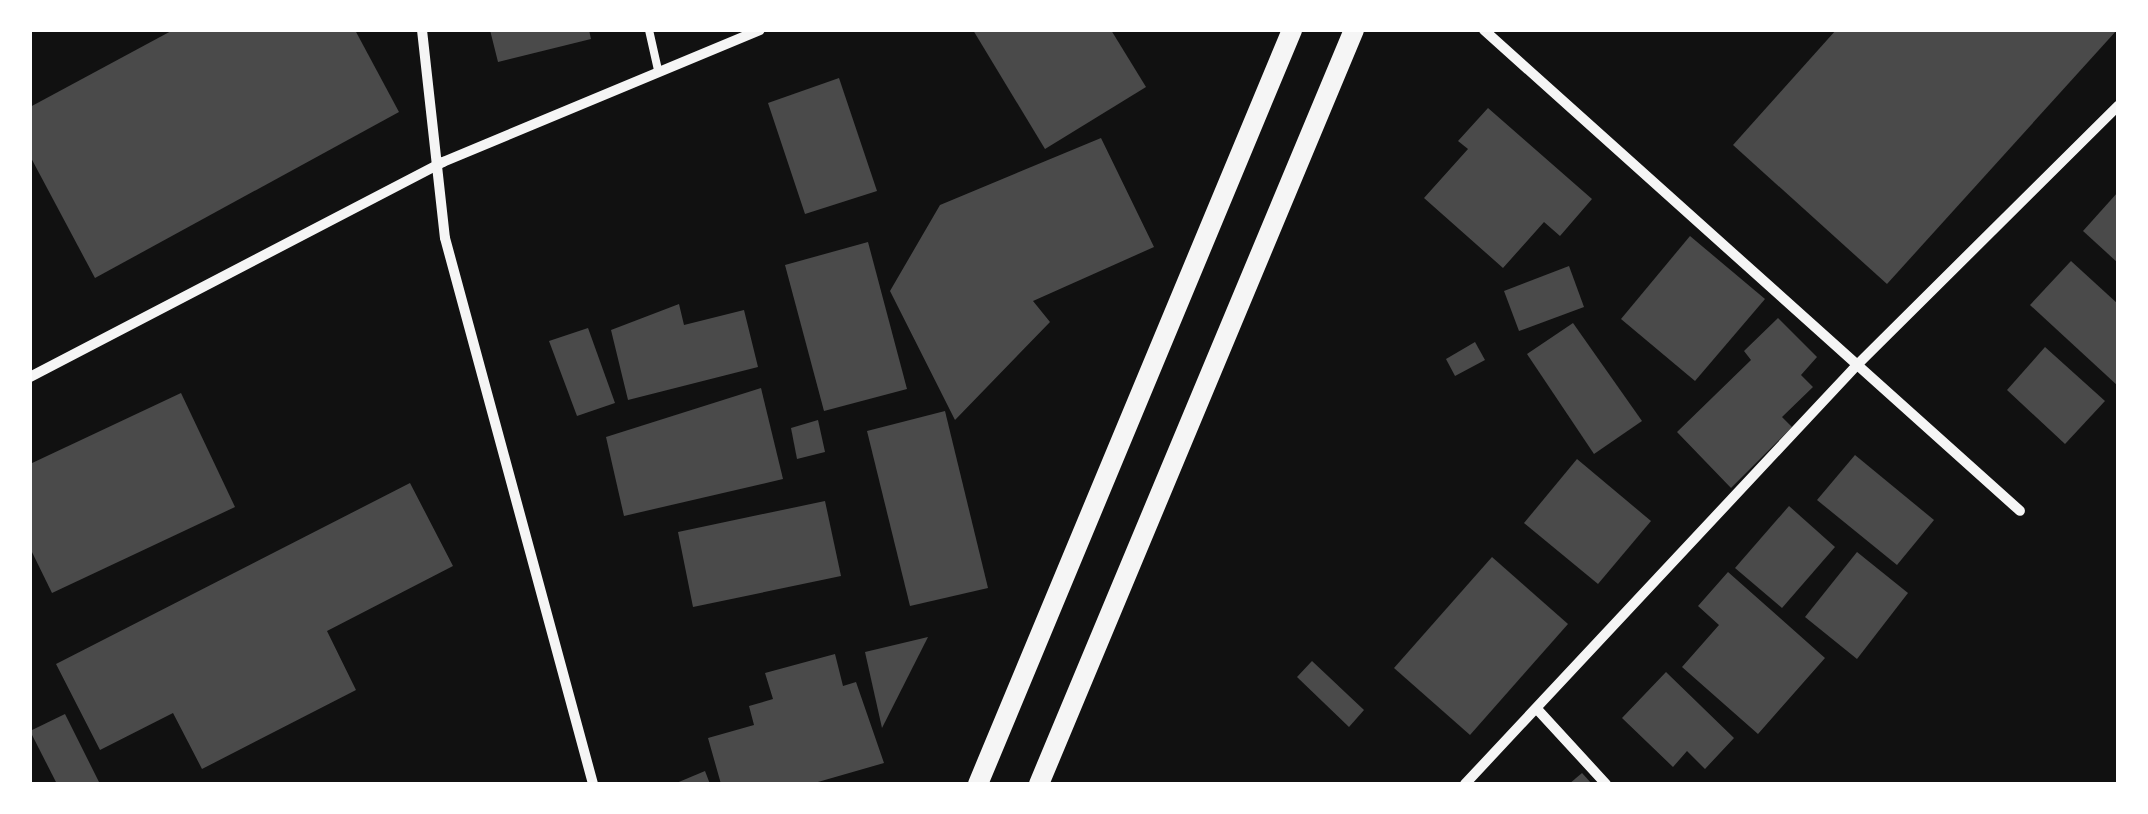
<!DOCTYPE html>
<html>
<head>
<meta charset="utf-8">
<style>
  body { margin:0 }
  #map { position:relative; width:2148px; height:814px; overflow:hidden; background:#111; font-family:"DM Sans",sans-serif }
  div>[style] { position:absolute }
  .building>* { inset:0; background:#4a4a4a }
  .service>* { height:8px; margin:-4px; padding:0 4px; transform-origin:4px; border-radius:4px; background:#f5f5f5 }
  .minor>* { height:10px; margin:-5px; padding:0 5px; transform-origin:5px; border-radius:5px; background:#f5f5f5 }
  .secondary>* { height:20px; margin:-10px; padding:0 10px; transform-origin:10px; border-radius:10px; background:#f5f5f5 }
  span { translate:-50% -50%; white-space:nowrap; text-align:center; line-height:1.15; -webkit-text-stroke:10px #fff; paint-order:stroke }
  .frame { position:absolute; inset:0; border:32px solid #fff; pointer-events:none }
</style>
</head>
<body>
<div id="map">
  <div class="building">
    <i style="clip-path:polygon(173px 30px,355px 30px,399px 112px,95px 278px,30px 156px,30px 107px)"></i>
    <i style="clip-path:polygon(490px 30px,589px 30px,591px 39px,498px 62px)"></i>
    <i style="clip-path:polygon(973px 30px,1111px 30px,1146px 87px,1045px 149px)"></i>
    <i style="clip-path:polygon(1836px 30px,2117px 30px,1887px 284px,1733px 145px)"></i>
    <i style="clip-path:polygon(839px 78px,877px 191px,805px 214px,768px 103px)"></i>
    <i style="clip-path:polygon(1488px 108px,1592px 199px,1560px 236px,1544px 222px,1503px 268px,1424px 198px,1468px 149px,1458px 141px)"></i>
    <i style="clip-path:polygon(1101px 138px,1154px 247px,1033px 301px,1050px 322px,955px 420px,890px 291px,940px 205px)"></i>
    <i style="clip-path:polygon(2118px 192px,2118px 263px,2083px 231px)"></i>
    <i style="clip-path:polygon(1690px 236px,1765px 299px,1695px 381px,1621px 319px)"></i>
    <i style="clip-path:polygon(868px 242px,907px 389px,824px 411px,785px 265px)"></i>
    <i style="clip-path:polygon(2071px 261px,2118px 304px,2118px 386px,2030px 305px)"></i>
    <i style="clip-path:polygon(1569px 266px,1584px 307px,1519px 331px,1504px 291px)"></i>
    <i style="clip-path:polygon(679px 304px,684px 325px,744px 310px,758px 367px,628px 400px,611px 330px)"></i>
    <i style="clip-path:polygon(1778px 318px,1817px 357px,1801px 375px,1813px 387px,1782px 417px,1792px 427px,1731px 488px,1677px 432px,1751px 360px,1744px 351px)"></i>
    <i style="clip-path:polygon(1573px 323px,1642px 421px,1594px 454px,1527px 354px)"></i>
    <i style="clip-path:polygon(588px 328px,615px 403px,577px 416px,549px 341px)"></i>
    <i style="clip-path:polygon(1475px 342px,1485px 360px,1455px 376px,1446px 359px)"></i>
    <i style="clip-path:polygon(2045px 347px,2105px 401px,2065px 444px,2007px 390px)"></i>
    <i style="clip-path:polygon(761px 388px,783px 479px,624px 516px,606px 437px)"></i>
    <i style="clip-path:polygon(181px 393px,235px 507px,52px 593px,30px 548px,30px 464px)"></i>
    <i style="clip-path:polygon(945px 411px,988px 588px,910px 606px,867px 431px)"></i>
    <i style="clip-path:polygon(818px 420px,825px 452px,797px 459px,791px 428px)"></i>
    <i style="clip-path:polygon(1855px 455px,1934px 520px,1897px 565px,1817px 500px)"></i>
    <i style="clip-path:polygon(1577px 459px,1651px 521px,1598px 584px,1524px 523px)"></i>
    <i style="clip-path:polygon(410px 483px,453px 566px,327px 631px,356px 690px,202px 769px,173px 713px,100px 750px,56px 664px)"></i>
    <i style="clip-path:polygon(825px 501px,841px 576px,693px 607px,678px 532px)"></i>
    <i style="clip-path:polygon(1789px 506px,1835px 547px,1782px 608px,1735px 568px)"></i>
    <i style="clip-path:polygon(1857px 552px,1908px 593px,1857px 659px,1805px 617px)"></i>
    <i style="clip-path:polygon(1492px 557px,1568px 624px,1470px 735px,1394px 668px)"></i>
    <i style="clip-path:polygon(1728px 572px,1825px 658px,1758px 734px,1682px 667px,1719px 625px,1698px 606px)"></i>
    <i style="clip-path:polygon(928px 637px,882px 728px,865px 652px)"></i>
    <i style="clip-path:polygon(835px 654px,843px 686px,856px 682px,884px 763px,811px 784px,721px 784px,708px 738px,754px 725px,749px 706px,773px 699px,765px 673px)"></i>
    <i style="clip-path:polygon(1312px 661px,1364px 710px,1349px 727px,1297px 677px)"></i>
    <i style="clip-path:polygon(1666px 672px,1734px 738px,1705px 769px,1687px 751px,1673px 767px,1622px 718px)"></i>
    <i style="clip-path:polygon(65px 714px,100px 784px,57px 784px,30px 731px)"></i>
    <i style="clip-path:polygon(705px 771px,710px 784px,674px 784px)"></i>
    <i style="clip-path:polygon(1582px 773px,1592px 784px,1569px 784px)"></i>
  </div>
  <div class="service">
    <i style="left:649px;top:30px;width:41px;rotate:77.3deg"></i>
  </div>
  <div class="minor">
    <i style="left:422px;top:30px;width:209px;rotate:83.7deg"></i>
    <i style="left:445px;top:238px;width:566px;rotate:74.83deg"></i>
    <i style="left:1484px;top:30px;width:720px;rotate:41.9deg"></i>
    <i style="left:30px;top:377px;width:466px;rotate:-27.5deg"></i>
    <i style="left:443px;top:162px;width:343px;rotate:-22.6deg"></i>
    <i style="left:1537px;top:709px;width:102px;rotate:47.4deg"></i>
    <i style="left:1465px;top:784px;width:574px;rotate:-46.91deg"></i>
    <i style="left:1857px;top:365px;width:368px;rotate:-44.8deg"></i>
  </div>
  <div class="secondary">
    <i style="left:978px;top:784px;width:817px;rotate:-67.39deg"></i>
    <i style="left:1039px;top:784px;width:817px;rotate:-67.33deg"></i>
  </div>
  <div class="frame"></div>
</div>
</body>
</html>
